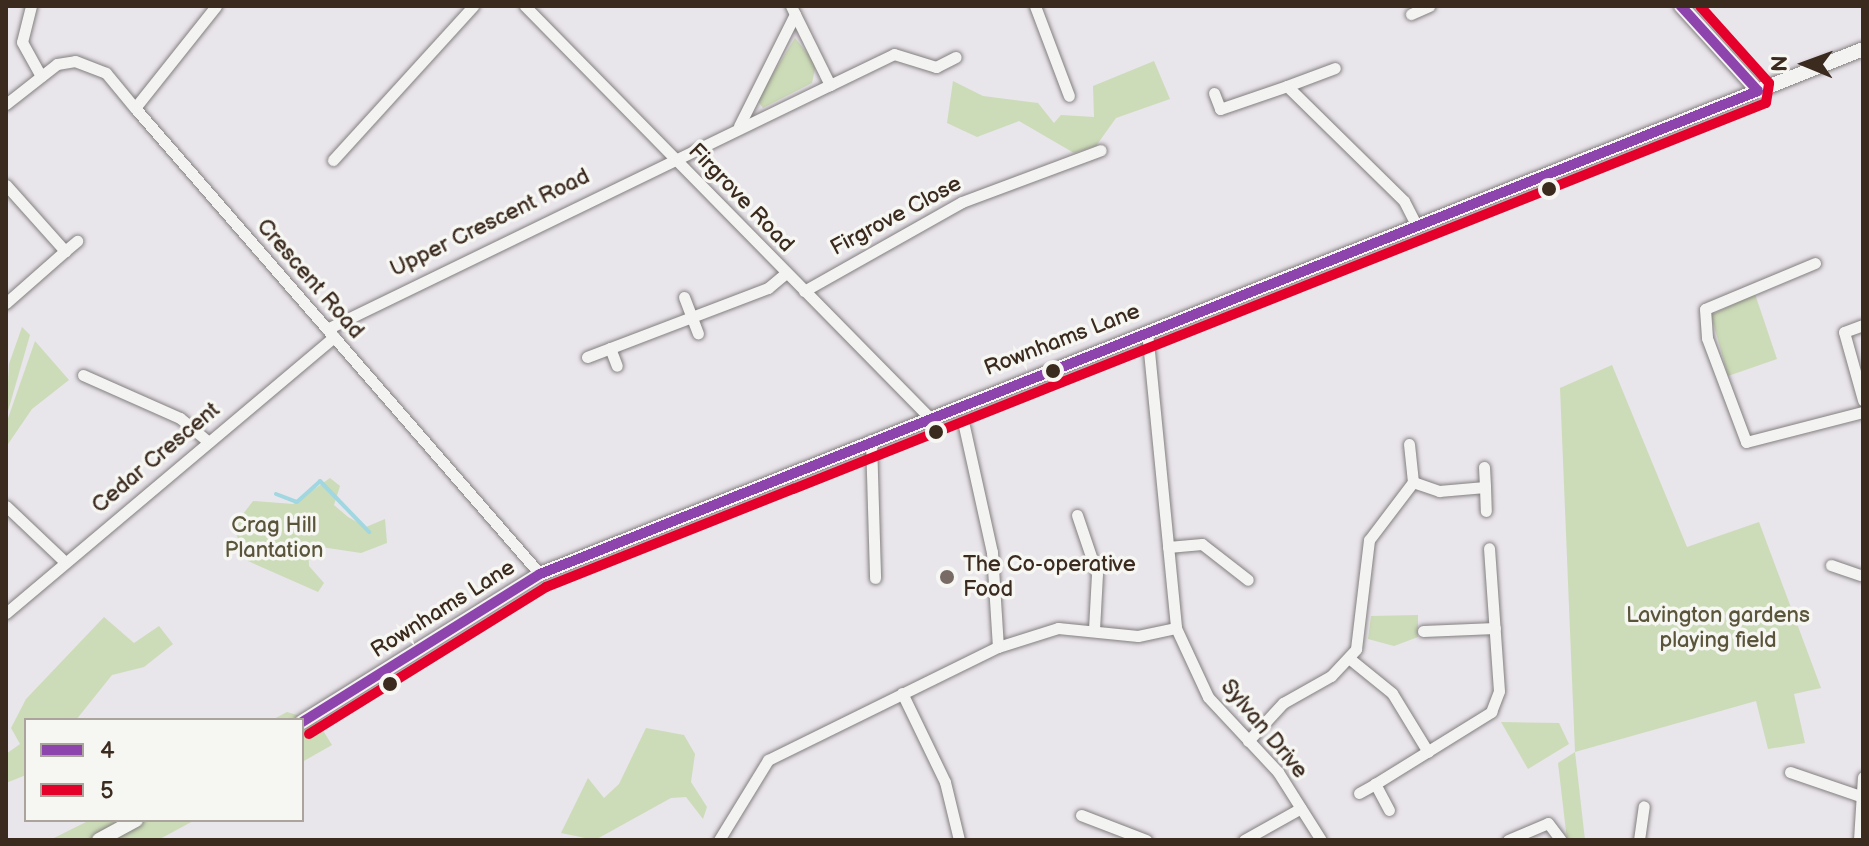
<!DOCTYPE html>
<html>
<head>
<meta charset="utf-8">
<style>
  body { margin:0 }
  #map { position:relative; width:1869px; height:846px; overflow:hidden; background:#e8e5eb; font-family:"Balsamiq Sans",sans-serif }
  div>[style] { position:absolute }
  .green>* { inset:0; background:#ccdcb8 }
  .stream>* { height:4px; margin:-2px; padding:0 2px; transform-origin:2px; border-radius:2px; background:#a0d7e0 }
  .roads { filter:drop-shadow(0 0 2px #847f7f) drop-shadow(0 0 2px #847f7f) }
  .minor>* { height:11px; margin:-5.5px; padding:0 5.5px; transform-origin:5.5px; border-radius:5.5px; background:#f3f3f2 }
  .tertiary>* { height:14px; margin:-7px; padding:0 7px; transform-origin:7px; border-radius:7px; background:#f3f3f2 }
  .bus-1>* { height:10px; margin:-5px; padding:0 5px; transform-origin:5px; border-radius:5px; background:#8e44ad }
  .bus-2>* { height:10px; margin:-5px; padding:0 5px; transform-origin:5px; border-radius:5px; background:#e4002b }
  .dots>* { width:22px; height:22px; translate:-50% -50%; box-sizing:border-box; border:4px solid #f6f6f2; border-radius:50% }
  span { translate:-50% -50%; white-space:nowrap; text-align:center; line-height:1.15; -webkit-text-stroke:7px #f6f6f2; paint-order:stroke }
  .street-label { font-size:22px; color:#3b2a1e }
  .park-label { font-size:22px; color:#5a553a }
  .poi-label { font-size:22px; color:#3b2a1e }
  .left { translate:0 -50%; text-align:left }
  .frame { position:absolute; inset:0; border:8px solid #3b2a1e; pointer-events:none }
  .legend { position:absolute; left:24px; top:718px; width:280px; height:104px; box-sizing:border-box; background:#f6f6f2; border:2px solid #aba49d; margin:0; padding:10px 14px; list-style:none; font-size:24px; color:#3b2a1e }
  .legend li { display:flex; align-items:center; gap:16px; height:40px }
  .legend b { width:40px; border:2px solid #aba49d }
  .north { position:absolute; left:1765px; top:24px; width:80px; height:80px; -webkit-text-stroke:6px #f6f6f2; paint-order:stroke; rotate:271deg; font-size:22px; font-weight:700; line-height:32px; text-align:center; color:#3b2a1e }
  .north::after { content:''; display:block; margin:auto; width:28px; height:36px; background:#3b2a1e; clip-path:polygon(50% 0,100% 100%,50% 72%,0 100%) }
</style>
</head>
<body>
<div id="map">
  <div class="green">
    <i style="clip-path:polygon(795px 38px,816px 64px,812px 83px,763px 108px,757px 100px)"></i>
    <i style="clip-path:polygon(1154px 61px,1170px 99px,1116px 118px,1096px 146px,1074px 153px,1019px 121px,977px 137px,947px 123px,953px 81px,983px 96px,1038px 103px,1054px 123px,1061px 115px,1094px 117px,1093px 86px)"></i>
    <i style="clip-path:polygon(1755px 294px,1777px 359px,1728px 376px,1711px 315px)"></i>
    <i style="clip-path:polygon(22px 327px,30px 335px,6px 418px,9px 364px)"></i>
    <i style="clip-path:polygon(35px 341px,69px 380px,32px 409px,6px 447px,6px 424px)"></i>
    <i style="clip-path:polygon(1612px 365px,1687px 547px,1759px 522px,1821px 688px,1794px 694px,1805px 743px,1768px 749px,1756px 701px,1575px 752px,1585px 840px,1567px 840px,1558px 763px,1575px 752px,1560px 388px)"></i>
    <i style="clip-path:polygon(330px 478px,340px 486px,334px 505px,348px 517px,366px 527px,385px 519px,387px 543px,361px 553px,308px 545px,309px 566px,324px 583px,318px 592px,248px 561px,233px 527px,253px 501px,293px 504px)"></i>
    <i style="clip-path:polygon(1418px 615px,1418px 637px,1394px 646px,1368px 639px,1371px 616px)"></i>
    <i style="clip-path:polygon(104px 617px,134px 643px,159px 626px,173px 644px,144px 667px,112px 675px,76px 720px,26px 720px,26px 775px,6px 783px,6px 754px,20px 744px,11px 728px,26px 699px)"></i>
    <i style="clip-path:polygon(287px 712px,317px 721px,332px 745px,302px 762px,302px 720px,272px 720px)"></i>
    <i style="clip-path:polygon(1501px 722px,1559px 723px,1569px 744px,1528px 769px)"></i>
    <i style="clip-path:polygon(646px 728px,684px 735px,695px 754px,691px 782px,707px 807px,703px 819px,686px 797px,671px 798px,595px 840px,561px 833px,588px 778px,604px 798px,619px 784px)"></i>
    <i style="clip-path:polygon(90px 820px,195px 820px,158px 840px,50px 840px)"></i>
  </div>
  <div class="stream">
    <i style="left:276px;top:494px;width:22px;rotate:21deg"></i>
    <i style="left:297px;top:502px;width:31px;rotate:-42deg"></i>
    <i style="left:320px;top:481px;width:71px;rotate:46.1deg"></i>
  </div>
  <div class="roads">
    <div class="minor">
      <i style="left:31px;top:6px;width:37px;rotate:104deg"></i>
      <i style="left:22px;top:42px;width:39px;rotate:61deg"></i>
      <i style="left:216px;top:6px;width:130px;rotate:128.5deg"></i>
      <i style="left:135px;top:108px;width:617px;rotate:49.01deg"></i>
      <i style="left:525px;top:6px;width:575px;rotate:45.49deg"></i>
      <i style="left:1035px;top:6px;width:96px;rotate:69.3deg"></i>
      <i style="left:1411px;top:14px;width:20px;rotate:-24deg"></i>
      <i style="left:830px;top:85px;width:71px;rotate:-25.8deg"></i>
      <i style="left:894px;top:54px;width:44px;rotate:17.2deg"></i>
      <i style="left:936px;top:67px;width:22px;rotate:-27deg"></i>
      <i style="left:1287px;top:86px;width:51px;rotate:-20.6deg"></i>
      <i style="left:1214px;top:93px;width:17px;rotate:69deg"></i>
      <i style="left:1220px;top:109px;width:71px;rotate:-18.9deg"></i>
      <i style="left:1287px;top:86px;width:164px;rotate:44.5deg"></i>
      <i style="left:1404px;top:201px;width:27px;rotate:63deg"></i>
      <i style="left:6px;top:104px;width:65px;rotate:-38.1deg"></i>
      <i style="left:57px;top:64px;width:18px;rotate:-9deg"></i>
      <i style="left:75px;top:61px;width:33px;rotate:21deg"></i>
      <i style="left:106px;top:73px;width:45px;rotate:50.4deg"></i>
      <i style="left:739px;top:126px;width:125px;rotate:-63.4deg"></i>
      <i style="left:333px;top:160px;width:208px;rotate:-47.7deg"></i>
      <i style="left:6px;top:185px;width:89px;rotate:48.2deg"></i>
      <i style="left:65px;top:251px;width:79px;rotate:138.6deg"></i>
      <i style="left:65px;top:251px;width:16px;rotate:-40deg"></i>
      <i style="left:1815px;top:263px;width:119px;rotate:157.3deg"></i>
      <i style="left:1705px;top:309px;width:29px;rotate:86deg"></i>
      <i style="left:1707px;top:338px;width:111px;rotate:69.4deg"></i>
      <i style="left:1746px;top:442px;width:121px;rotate:-14.4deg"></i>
      <i style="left:804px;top:291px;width:181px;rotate:-29.4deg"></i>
      <i style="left:962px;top:202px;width:148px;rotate:-20.5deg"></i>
      <i style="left:684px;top:297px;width:39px;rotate:69deg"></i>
      <i style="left:1863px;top:325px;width:20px;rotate:160deg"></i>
      <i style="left:1844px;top:332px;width:71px;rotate:74.4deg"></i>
      <i style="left:327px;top:329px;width:559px;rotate:-25.88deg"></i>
      <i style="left:830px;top:85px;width:88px;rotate:-116.3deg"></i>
      <i style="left:1147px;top:331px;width:298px;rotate:84.4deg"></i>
      <i style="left:1176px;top:628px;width:76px;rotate:65.1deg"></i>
      <i style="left:1208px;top:697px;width:103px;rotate:47deg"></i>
      <i style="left:1278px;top:772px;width:80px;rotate:57.7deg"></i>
      <i style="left:610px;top:348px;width:19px;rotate:69deg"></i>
      <i style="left:587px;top:357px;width:194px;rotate:-20.9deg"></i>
      <i style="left:768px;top:288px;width:23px;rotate:-40deg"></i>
      <i style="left:83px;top:375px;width:106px;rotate:23.9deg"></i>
      <i style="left:180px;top:418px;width:34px;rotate:40deg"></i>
      <i style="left:964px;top:426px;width:129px;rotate:77.5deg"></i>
      <i style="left:992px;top:552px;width:95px;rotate:86.4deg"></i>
      <i style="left:871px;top:440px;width:138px;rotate:88.3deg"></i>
      <i style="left:1409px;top:444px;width:38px;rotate:84deg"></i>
      <i style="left:1484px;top:467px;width:20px;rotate:87deg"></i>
      <i style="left:6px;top:506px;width:81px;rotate:43.5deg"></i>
      <i style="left:1077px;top:515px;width:62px;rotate:71.3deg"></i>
      <i style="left:1097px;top:574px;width:56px;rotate:93.1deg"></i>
      <i style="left:1168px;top:547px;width:34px;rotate:-5deg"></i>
      <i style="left:1202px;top:544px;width:58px;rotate:38deg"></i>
      <i style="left:1831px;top:565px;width:31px;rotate:19deg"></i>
      <i style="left:6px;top:613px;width:429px;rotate:-40.1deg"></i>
      <i style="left:1423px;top:631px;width:72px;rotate:-2.4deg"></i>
      <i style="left:1350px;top:659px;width:54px;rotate:39deg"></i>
      <i style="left:1392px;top:693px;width:69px;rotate:58.6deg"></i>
      <i style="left:902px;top:693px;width:99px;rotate:64.2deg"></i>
      <i style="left:945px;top:782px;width:60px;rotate:76.4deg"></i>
      <i style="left:1248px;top:741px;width:52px;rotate:-47.4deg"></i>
      <i style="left:1283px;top:703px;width:55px;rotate:-29.4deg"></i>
      <i style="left:1331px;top:676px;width:37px;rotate:-47deg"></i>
      <i style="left:1356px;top:649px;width:110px;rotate:-83.2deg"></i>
      <i style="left:1369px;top:540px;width:73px;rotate:-52.8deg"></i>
      <i style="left:1413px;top:482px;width:28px;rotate:19deg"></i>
      <i style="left:1439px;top:491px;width:46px;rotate:-5deg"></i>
      <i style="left:1485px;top:487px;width:24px;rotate:88deg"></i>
      <i style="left:1790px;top:772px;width:71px;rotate:18.9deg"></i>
      <i style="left:1359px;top:793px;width:18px;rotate:-29deg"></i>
      <i style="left:1389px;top:810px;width:30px;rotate:-118deg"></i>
      <i style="left:1375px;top:784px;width:137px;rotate:-31.8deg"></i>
      <i style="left:1491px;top:712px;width:22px;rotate:-69deg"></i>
      <i style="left:1499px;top:691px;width:143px;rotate:-94deg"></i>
      <i style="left:1081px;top:815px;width:70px;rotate:21deg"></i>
      <i style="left:719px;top:840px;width:94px;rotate:-58.5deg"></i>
      <i style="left:768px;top:760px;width:256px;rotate:-26.2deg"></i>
      <i style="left:998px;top:647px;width:63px;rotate:-17.6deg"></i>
      <i style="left:1058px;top:628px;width:80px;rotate:5.7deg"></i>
      <i style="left:1138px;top:636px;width:39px;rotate:-12deg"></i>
      <i style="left:1244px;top:840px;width:65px;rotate:-29.3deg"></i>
      <i style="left:1508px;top:840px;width:43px;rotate:-23deg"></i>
      <i style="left:1548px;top:823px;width:21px;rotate:53deg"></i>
      <i style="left:1639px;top:840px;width:34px;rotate:-82deg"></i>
      <i style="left:1859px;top:840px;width:63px;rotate:-86.4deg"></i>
    </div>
    <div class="tertiary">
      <i style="left:1681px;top:6px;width:115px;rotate:47.8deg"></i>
      <i style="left:302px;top:722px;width:280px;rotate:-31.9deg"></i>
      <i style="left:540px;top:574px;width:1423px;rotate:-21.64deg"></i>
      <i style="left:99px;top:840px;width:42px;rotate:-28.4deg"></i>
    </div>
  </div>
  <div class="bus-1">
    <i style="left:302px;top:722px;width:280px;rotate:-31.9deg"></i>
    <i style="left:540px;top:574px;width:1310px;rotate:-21.63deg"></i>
    <i style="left:1758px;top:91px;width:115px;rotate:-132.2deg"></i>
  </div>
  <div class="bus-2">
    <i style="left:309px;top:734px;width:279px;rotate:-31.8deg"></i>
    <i style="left:546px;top:587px;width:1312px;rotate:-21.64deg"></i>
    <i style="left:1766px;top:103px;width:20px;rotate:-81deg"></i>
    <i style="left:1769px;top:83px;width:103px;rotate:-131.9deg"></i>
  </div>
  <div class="dots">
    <i style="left:1549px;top:189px;background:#3b2a1e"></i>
    <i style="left:1053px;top:371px;background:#3b2a1e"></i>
    <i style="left:936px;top:432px;background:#3b2a1e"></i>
    <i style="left:947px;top:577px;background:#786b66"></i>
    <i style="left:390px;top:684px;background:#3b2a1e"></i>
  </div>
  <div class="street-label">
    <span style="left:741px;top:198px;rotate:46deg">Firgrove Road</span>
    <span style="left:896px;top:216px;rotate:-28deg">Firgrove Close</span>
    <span style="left:490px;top:223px;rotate:-26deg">Upper Crescent Road</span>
    <span style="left:310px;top:279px;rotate:49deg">Crescent Road</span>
    <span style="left:1062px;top:340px;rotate:-21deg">Rownhams Lane</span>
    <span style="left:156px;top:458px;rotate:-40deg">Cedar Crescent</span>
    <span style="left:443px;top:609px;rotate:-32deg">Rownhams Lane</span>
    <span style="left:1264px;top:729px;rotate:50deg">Sylvan Drive</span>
  </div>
  <div class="park-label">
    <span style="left:274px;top:538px">Crag Hill<br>Plantation</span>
    <span style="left:1718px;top:628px">Lavington gardens<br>playing field</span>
  </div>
  <div class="poi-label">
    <span class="left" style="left:963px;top:577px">The Co-operative<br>Food</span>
  </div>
  <div class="frame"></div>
  <ul class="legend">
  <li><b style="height:10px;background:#8e44ad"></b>4</li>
  <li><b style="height:10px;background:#e4002b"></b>5</li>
  </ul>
  <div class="north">N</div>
</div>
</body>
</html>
